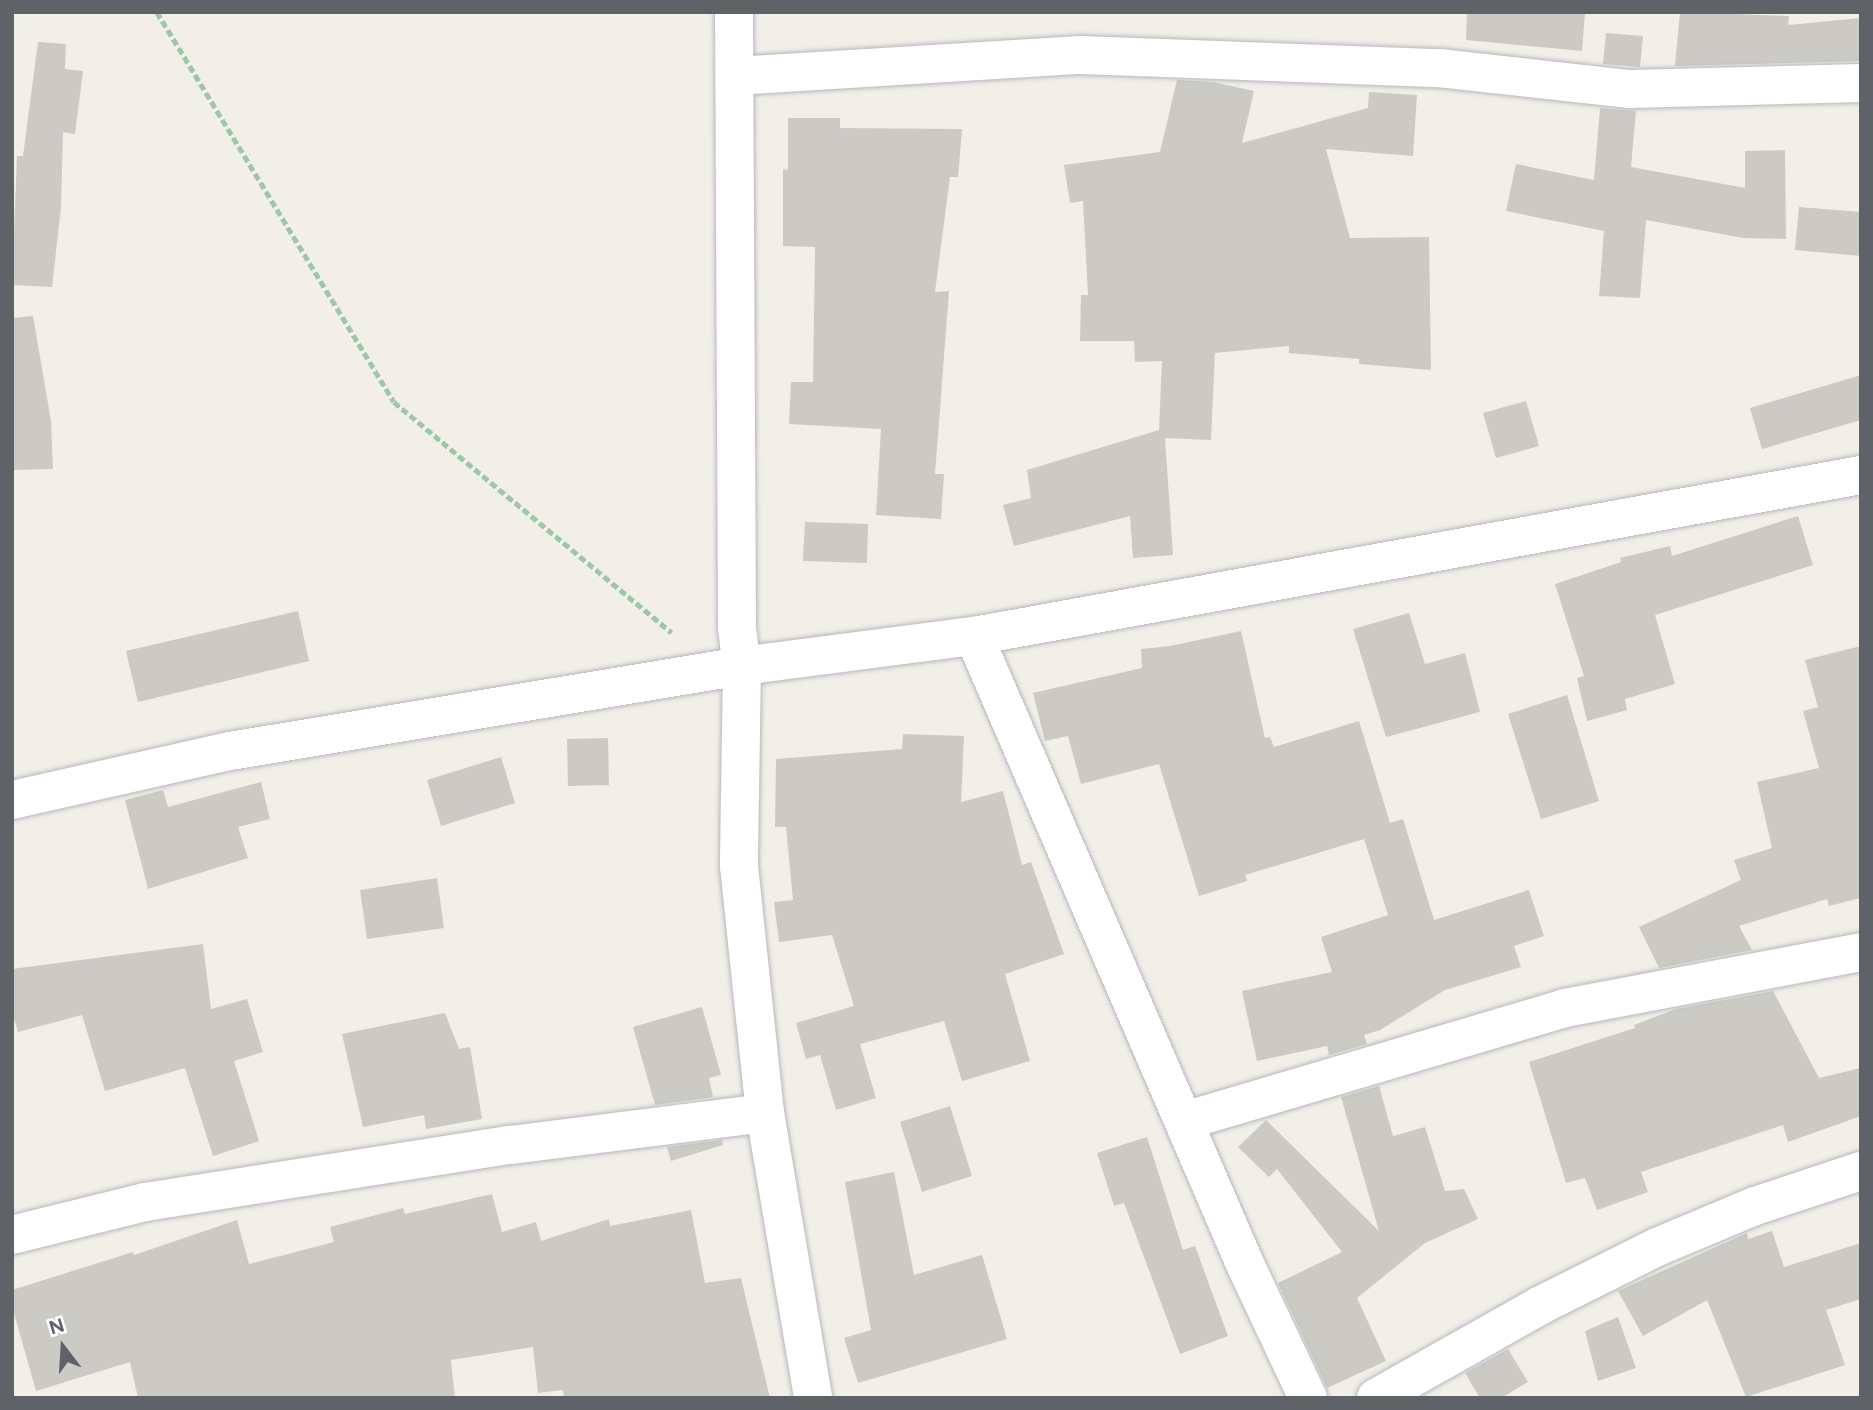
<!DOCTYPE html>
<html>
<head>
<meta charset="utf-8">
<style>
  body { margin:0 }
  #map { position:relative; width:1873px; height:1410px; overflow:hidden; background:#f1efe8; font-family:Figtree,sans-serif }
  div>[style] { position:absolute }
  .building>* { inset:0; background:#cccac5 }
  .path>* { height:4.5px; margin-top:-2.25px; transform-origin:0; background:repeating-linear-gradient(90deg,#9cc7a9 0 7px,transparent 0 10.5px) }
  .roads { filter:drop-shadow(0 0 2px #b5b8bc) drop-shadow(0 0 2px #b5b8bc) }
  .minor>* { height:38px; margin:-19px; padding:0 19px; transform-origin:19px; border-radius:19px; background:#fff }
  span { translate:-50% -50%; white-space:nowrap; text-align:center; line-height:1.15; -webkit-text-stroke:6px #fff; paint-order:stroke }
  .frame { position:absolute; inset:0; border:14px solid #5f6368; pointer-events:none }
  .north { position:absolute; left:28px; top:1312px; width:70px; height:70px; -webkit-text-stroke:5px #fff; paint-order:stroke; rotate:343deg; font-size:19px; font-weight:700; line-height:28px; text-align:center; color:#5f6368 }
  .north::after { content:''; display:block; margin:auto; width:24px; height:32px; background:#5f6368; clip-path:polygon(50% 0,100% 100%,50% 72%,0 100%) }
</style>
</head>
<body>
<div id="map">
  <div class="building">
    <i style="clip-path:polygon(1467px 12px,1585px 12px,1582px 51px,1466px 40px)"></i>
    <i style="clip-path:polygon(1680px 12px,1789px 16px,1788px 25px,1861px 18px,1861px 61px,1675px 66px)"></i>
    <i style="clip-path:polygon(1606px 33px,1643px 36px,1640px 67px,1603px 64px)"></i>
    <i style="clip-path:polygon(38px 42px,66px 44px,65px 69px,83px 71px,75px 134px,63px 132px,61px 207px,52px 287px,12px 285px,17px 156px,23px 156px)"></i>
    <i style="clip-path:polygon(1177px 80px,1213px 82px,1254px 91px,1242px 143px,1368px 108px,1369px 92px,1417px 95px,1413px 156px,1326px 149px,1350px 238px,1429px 237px,1431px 370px,1359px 364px,1359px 359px,1289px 353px,1289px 346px,1215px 353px,1211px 440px,1165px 438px,1173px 555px,1133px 558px,1130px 516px,1014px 546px,1003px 505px,1031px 498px,1027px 470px,1159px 430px,1162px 361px,1135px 362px,1134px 341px,1080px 341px,1081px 295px,1088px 295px,1083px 201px,1070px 203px,1064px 165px,1160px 152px)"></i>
    <i style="clip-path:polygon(1600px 108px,1636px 111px,1631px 167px,1745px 188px,1745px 151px,1785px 150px,1786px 239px,1743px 238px,1646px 220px,1640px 298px,1599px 296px,1604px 231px,1506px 211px,1516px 164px,1594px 180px)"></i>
    <i style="clip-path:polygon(788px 118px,840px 118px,840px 128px,962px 129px,958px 177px,950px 177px,935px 292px,949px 291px,935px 474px,944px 474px,941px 519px,876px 515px,881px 429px,789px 424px,791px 382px,813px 382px,815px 247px,783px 246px,783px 169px,788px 170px)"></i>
    <i style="clip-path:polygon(1799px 207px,1861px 212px,1861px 256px,1795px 250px)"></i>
    <i style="clip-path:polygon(33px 316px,51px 421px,53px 469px,12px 470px,12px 318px)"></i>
    <i style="clip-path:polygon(1861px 375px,1861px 420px,1762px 449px,1750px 408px)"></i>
    <i style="clip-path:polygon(1526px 401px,1539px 446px,1496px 458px,1483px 413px)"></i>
    <i style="clip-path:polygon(1798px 516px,1813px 565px,1655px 615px,1675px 684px,1625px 699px,1627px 710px,1587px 721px,1577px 678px,1584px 676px,1555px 584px,1621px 562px,1620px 558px,1670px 546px,1672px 556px)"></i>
    <i style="clip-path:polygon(805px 522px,868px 524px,867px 563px,803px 561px)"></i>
    <i style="clip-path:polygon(298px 611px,309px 661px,138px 702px,126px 651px)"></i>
    <i style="clip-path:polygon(1409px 613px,1425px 664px,1465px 653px,1480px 712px,1386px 737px,1353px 629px)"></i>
    <i style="clip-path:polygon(1241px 631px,1265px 738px,1270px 737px,1274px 747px,1359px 721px,1390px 823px,1403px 819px,1434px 920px,1529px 890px,1544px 936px,1514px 946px,1521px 967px,1445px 990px,1380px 1030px,1364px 1035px,1367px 1044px,1329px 1055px,1327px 1046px,1257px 1061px,1242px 991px,1332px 972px,1321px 937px,1388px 915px,1364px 839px,1245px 875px,1247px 881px,1199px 896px,1159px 764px,1081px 784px,1068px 736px,1045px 741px,1033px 693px,1142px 668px,1141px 649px,1170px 646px)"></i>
    <i style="clip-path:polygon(1861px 646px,1861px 898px,1829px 906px,1827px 899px,1739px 926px,1752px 950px,1659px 968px,1639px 927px,1741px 880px,1734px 860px,1772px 848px,1757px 782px,1819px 768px,1803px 711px,1818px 707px,1805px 660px)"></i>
    <i style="clip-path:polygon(1567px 695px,1599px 801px,1541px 819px,1508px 714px)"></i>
    <i style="clip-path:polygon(903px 734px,964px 736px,961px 802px,1003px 791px,1022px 865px,1031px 862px,1064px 954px,1005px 974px,1030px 1061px,962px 1081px,944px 1021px,860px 1044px,876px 1098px,836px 1110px,820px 1055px,806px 1059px,796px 1023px,854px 1006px,832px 935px,779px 942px,774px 902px,793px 900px,786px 827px,775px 827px,776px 759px,902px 749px)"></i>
    <i style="clip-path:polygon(608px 738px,609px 785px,568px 786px,567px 739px)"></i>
    <i style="clip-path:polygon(501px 757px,515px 803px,441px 826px,427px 780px)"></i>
    <i style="clip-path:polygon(261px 782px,270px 819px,238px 827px,248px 858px,148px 889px,125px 800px,163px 790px,168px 807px)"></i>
    <i style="clip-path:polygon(437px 878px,444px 928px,367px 939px,360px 890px)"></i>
    <i style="clip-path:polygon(203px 944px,211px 1009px,247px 999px,263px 1052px,234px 1061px,259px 1141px,213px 1156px,185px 1068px,105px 1091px,82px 1015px,18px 1032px,12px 1012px,12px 969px)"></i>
    <i style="clip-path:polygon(1773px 991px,1819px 1078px,1861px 1068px,1861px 1116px,1788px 1142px,1783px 1125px,1641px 1172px,1648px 1192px,1597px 1210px,1585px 1178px,1566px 1183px,1529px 1062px,1635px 1028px,1634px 1025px,1676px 1009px)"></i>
    <i style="clip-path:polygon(702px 1007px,721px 1075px,709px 1078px,713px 1097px,655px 1105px,633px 1027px)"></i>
    <i style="clip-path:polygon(445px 1013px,459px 1049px,470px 1047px,482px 1119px,426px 1129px,424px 1115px,363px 1127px,342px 1034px)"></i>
    <i style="clip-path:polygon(1379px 1086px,1393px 1136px,1425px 1127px,1445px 1191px,1464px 1189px,1478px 1219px,1425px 1243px,1357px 1298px,1386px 1361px,1327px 1388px,1278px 1283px,1342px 1252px,1277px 1169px,1269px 1177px,1238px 1147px,1266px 1120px,1379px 1231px,1341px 1097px)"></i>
    <i style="clip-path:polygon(950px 1106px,972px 1176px,922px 1192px,900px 1122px)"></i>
    <i style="clip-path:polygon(1147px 1137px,1183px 1250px,1195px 1246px,1228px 1336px,1180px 1354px,1124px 1203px,1114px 1206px,1097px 1153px)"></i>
    <i style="clip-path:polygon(722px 1140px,723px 1145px,671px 1161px,667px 1147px)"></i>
    <i style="clip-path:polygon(894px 1172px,914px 1275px,982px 1255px,1007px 1339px,858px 1383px,844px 1338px,871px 1330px,845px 1182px)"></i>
    <i style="clip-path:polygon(492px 1194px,502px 1232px,536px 1222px,541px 1241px,609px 1219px,610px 1226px,691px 1210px,705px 1283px,741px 1278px,770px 1398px,564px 1398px,563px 1390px,538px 1393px,533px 1347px,451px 1360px,455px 1398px,138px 1398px,130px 1362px,36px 1391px,12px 1306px,12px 1290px,133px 1252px,134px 1255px,237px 1220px,249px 1264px,334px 1242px,330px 1227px,403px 1208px,405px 1214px)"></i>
    <i style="clip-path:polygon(1772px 1231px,1784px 1267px,1861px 1243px,1861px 1299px,1826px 1310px,1845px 1365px,1746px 1397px,1707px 1300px,1643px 1336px,1618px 1291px,1747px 1233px,1748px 1239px)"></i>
    <i style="clip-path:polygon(1618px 1317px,1636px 1368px,1598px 1381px,1585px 1331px)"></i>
    <i style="clip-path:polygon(1508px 1349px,1528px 1382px,1501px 1398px,1480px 1398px,1465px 1373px)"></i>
  </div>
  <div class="path">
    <i style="left:157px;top:12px;width:456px;rotate:58.7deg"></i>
    <i style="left:394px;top:402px;width:361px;rotate:39.7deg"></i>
  </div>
  <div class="roads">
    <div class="minor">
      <i style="left:734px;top:12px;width:616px;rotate:89.72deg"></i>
      <i style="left:737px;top:628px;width:38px;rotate:83deg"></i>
      <i style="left:742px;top:666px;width:200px;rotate:90.9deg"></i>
      <i style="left:739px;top:866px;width:248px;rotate:84deg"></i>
      <i style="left:765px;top:1113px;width:289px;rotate:80.4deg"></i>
      <i style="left:735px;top:76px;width:346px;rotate:-3.5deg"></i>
      <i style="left:1080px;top:55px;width:359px;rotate:2.1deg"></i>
      <i style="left:1439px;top:68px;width:192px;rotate:6.3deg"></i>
      <i style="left:1630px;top:89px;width:231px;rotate:-1.5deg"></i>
      <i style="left:974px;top:636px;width:684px;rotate:66.66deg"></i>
      <i style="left:1245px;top:1264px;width:148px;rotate:64.8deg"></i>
      <i style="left:12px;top:800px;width:223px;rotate:-12.7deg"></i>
      <i style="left:230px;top:751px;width:519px;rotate:-9.43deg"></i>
      <i style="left:742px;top:666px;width:234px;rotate:-7.4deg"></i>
      <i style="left:974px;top:636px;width:901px;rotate:-10.29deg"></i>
      <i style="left:1184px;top:1121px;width:397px;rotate:-16.5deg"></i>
      <i style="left:1565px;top:1008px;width:301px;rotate:-10.7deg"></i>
      <i style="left:12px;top:1235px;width:137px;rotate:-13.9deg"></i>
      <i style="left:145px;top:1202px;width:370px;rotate:-8.9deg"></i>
      <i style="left:511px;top:1145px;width:256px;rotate:-7.2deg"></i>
      <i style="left:1376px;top:1398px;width:187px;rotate:-29.4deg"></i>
      <i style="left:1539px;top:1306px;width:132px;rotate:-26.6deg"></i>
      <i style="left:1657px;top:1247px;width:106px;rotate:-22.7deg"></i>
      <i style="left:1755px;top:1206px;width:112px;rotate:-18.3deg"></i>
    </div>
  </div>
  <div class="frame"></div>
  <div class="north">N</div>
</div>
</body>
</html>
